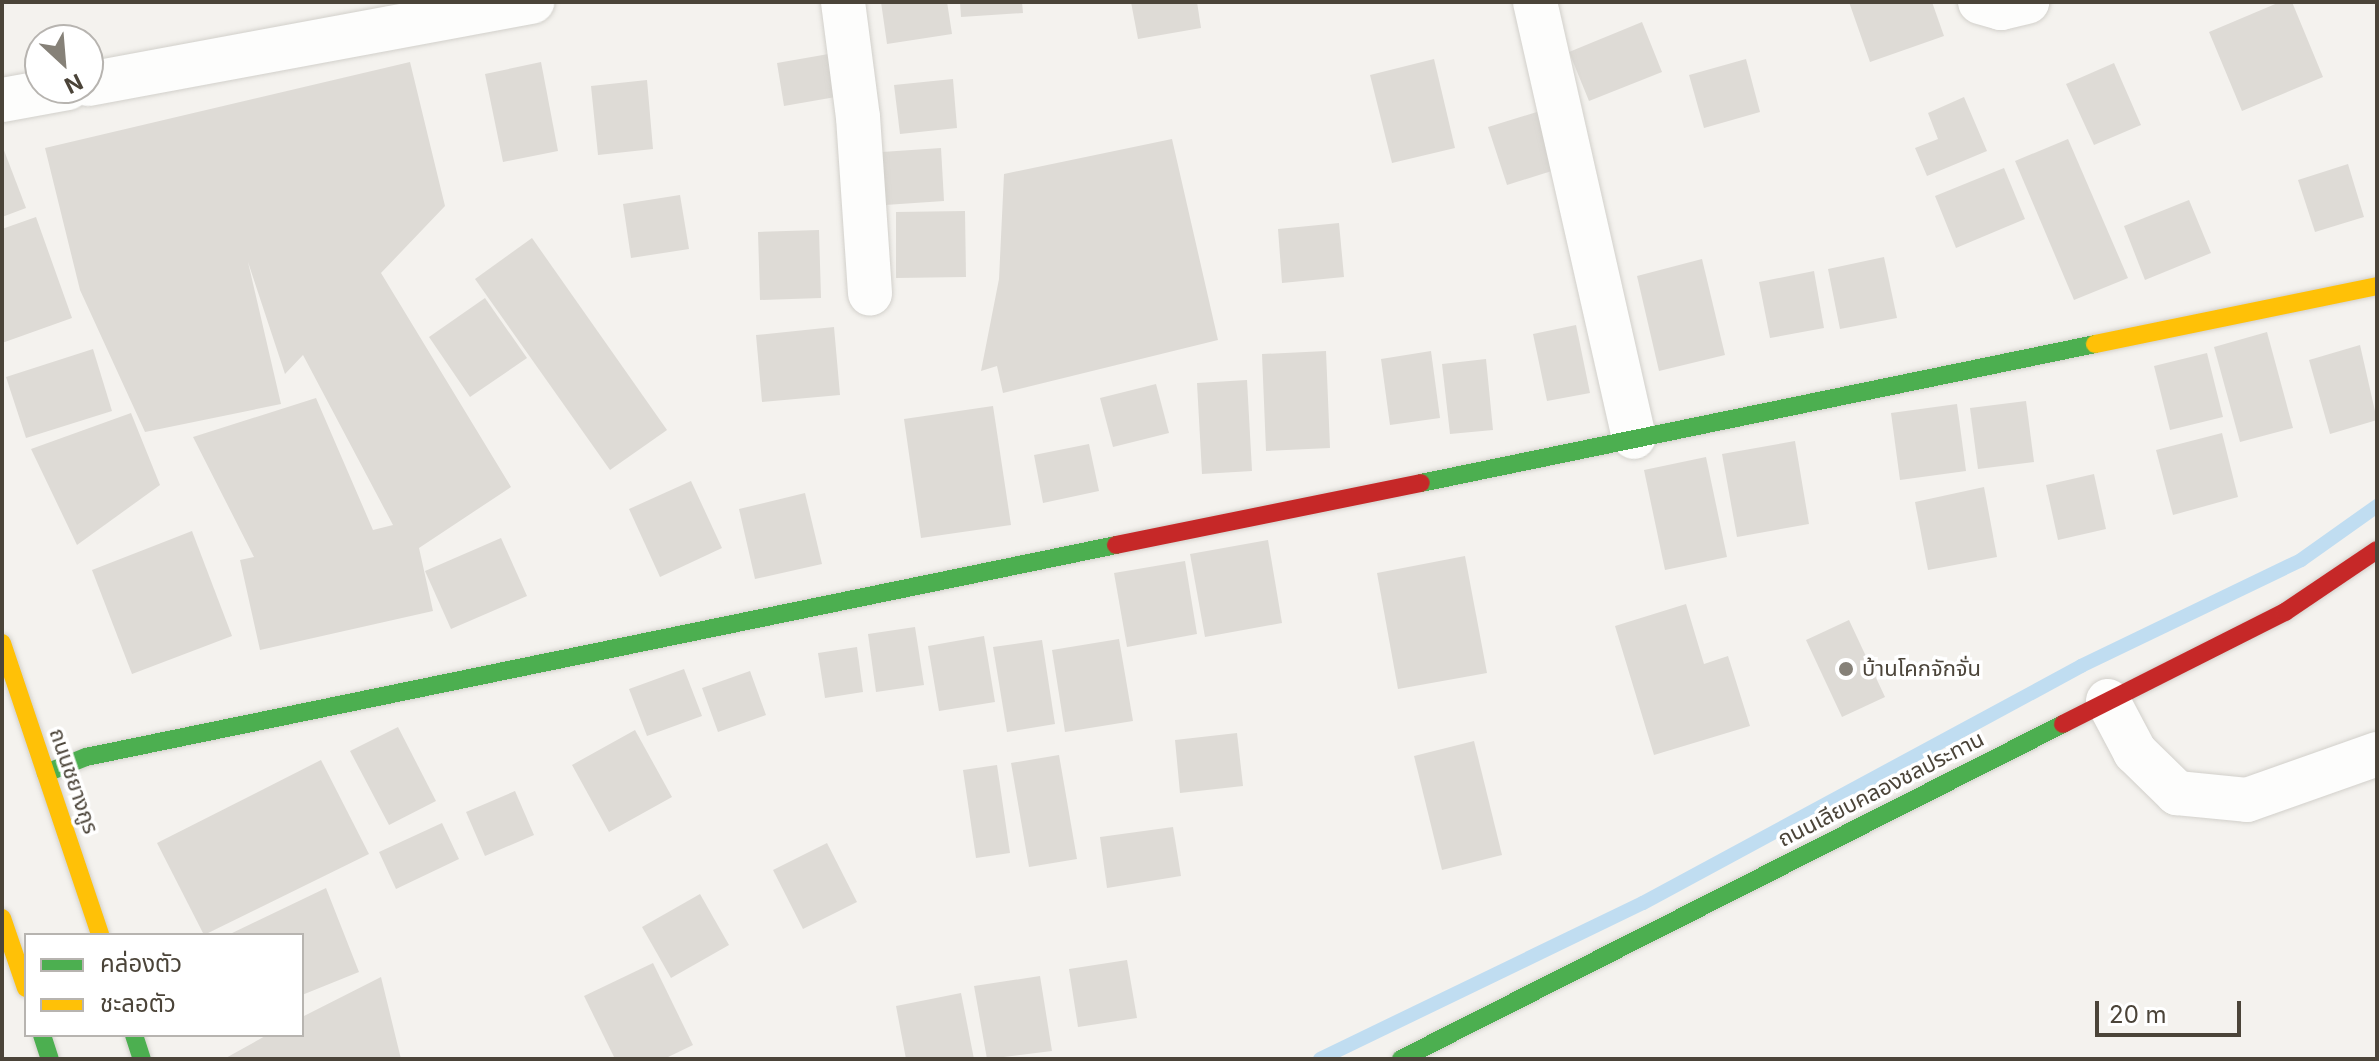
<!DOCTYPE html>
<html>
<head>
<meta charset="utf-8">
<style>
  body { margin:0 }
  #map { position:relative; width:2379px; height:1061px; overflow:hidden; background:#f4f2ee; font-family:Inter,"Noto Sans Thai",sans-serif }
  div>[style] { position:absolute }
  .stream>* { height:14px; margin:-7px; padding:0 7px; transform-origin:7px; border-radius:7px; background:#c0ddf1 }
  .building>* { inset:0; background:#dedbd6 }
  .roads { filter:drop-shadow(0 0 2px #d2d0cb) drop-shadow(0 0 2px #d2d0cb) }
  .street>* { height:44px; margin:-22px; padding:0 22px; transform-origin:22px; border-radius:22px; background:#fdfdfc }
  .fast>* { height:18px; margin:-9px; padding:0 9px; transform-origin:9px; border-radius:9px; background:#4caf50 }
  .slow>* { height:18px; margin:-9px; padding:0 9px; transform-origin:9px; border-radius:9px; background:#ffc107 }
  .jam>* { height:18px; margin:-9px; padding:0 9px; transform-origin:9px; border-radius:9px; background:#c62828 }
  .dots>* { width:22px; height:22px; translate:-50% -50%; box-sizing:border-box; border:4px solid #fff; border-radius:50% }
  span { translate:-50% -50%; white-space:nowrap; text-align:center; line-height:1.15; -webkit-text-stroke:7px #fff; paint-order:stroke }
  .poi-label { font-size:22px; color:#4b4439 }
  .left { translate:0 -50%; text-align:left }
  .street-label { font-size:22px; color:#4b4439 }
  .frame { position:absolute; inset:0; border:4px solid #4b4439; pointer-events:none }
  .legend { position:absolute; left:24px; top:933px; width:280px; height:104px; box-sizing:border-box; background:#fff; border:2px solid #b7b4b0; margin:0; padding:10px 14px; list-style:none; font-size:24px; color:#4b4439 }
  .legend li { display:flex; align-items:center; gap:16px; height:40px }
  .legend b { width:40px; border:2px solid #b7b4b0 }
  .north { position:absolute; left:24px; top:24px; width:80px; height:80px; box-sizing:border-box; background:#fff; border:2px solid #b7b4b0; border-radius:50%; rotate:154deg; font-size:22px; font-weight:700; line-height:32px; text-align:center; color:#4b4439 }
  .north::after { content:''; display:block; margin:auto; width:28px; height:36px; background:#868178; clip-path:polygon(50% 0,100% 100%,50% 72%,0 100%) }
  .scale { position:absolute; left:2095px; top:1001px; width:146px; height:36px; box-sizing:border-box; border:4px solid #4b4439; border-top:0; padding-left:10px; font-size:24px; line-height:28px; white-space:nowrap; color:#4b4439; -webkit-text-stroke:6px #fff; paint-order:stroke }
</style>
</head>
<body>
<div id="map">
  <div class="stream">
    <i style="left:1320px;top:1059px;width:359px;rotate:-25.8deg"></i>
    <i style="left:1643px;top:903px;width:498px;rotate:-28.4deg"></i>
    <i style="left:2081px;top:666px;width:244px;rotate:-25.7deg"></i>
    <i style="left:2301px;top:560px;width:93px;rotate:-35.4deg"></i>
  </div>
  <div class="building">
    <i style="clip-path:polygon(881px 2px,947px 2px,952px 34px,887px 44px)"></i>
    <i style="clip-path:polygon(960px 2px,1022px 2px,1023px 13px,961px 17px)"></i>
    <i style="clip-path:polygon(1131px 2px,1197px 2px,1201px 28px,1138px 39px)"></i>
    <i style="clip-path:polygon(1849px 2px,1932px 2px,1944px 36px,1870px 62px)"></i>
    <i style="clip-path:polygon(2280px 2px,2292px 2px,2323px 77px,2242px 111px,2209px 32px)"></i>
    <i style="clip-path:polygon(1642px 22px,1662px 72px,1589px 101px,1569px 52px)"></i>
    <i style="clip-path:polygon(840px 52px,847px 95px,784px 106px,777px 63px)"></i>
    <i style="clip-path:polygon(1434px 59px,1455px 148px,1392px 163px,1370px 75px)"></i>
    <i style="clip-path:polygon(1746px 59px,1760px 112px,1704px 128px,1689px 75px)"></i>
    <i style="clip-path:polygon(410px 62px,445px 206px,381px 273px,511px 487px,419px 548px,433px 611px,260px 650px,240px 560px,254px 557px,193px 437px,316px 398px,373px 530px,393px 525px,303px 355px,285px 374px,248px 262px,281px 404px,145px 432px,80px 290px,45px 148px)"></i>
    <i style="clip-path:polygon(541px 62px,558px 151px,503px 162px,485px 74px)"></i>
    <i style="clip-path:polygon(2114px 63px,2141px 125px,2094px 145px,2066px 84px)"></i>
    <i style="clip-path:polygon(953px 79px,957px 128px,900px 134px,894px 85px)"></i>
    <i style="clip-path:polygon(647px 80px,653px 149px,598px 155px,591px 86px)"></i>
    <i style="clip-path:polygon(1964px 97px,1987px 151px,1927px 176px,1915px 148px,1938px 139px,1928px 113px)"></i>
    <i style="clip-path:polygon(1540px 111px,1558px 169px,1507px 185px,1488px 127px)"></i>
    <i style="clip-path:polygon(1172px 139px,1218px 340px,1003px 393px,997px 366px,981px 371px,999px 279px,1004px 174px)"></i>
    <i style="clip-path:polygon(2068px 139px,2128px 278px,2074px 300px,2015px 161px)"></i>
    <i style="clip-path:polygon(2px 145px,26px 208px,2px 217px)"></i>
    <i style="clip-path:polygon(941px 148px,944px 201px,885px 205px,882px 152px)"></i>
    <i style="clip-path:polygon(2348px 164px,2364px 217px,2315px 232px,2298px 180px)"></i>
    <i style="clip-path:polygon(2004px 168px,2025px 219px,1956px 248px,1935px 196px)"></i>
    <i style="clip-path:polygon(680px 195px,689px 249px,631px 258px,623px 204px)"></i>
    <i style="clip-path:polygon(2189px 200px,2211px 253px,2145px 280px,2124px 226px)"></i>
    <i style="clip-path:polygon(965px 211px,966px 277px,896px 278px,896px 212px)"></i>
    <i style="clip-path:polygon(36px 217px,72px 318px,2px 343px,2px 229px)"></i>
    <i style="clip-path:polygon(1339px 223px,1344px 277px,1282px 283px,1278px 229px)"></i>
    <i style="clip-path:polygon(819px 230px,821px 298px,760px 300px,758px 232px)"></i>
    <i style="clip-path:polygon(532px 238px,667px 430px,610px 470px,475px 279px)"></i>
    <i style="clip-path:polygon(1884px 257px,1897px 318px,1840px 329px,1828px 269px)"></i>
    <i style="clip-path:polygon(1702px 259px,1725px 355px,1659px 371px,1637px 276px)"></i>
    <i style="clip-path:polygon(1814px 271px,1824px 328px,1770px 338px,1759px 282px)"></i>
    <i style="clip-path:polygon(485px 298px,527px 358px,470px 397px,429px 337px)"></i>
    <i style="clip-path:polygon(1576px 325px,1590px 393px,1547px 401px,1533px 334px)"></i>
    <i style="clip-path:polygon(834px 327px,840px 395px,762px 402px,756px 335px)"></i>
    <i style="clip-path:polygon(2267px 332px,2293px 428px,2240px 442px,2214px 347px)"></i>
    <i style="clip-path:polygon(2360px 345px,2377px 420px,2330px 434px,2309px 360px)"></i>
    <i style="clip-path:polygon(93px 349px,112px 411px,26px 438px,6px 377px)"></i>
    <i style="clip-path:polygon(1326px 351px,1330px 448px,1266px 451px,1262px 354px)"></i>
    <i style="clip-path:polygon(1431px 351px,1440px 418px,1390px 425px,1381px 359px)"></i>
    <i style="clip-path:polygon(2207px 353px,2223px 417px,2170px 430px,2154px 366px)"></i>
    <i style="clip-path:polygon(1486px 359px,1493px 430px,1450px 434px,1442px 364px)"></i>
    <i style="clip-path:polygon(1247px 380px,1252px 471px,1202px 474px,1197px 383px)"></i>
    <i style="clip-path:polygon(1156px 384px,1169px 433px,1113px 447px,1100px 398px)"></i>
    <i style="clip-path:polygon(2026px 401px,2034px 462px,1978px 469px,1970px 408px)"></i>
    <i style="clip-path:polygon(1957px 404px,1966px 471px,1900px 480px,1891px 413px)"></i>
    <i style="clip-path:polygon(993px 406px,1011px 525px,921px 538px,904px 419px)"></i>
    <i style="clip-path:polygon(131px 413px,160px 485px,77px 545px,31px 449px)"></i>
    <i style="clip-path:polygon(2222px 433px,2238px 497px,2173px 515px,2156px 450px)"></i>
    <i style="clip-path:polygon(1795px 441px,1809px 524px,1737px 537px,1722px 454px)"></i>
    <i style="clip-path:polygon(1089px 444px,1099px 491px,1043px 503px,1034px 455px)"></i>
    <i style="clip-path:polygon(1706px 457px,1727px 557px,1665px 570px,1644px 470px)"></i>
    <i style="clip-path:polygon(2094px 474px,2106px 529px,2058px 540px,2046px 485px)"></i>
    <i style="clip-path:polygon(691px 481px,722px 548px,660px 577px,629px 509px)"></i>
    <i style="clip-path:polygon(1984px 487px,1997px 557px,1928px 570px,1915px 502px)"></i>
    <i style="clip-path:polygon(805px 493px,822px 564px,755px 579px,739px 509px)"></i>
    <i style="clip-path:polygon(192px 531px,232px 636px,132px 674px,92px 570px)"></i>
    <i style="clip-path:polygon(501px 538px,527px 596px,451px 629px,425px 571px)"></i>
    <i style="clip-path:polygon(1268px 540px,1282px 623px,1205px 637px,1190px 554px)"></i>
    <i style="clip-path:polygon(1465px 556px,1487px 673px,1398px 689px,1377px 573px)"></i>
    <i style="clip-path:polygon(1185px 561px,1197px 634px,1127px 647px,1114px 573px)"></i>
    <i style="clip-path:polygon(1686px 604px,1704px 664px,1728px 656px,1750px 726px,1654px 755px,1615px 626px)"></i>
    <i style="clip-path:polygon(1849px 620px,1885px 697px,1842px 717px,1806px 640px)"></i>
    <i style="clip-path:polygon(915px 627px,924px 685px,876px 692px,868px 634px)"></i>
    <i style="clip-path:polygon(984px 636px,995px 702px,939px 711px,928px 646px)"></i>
    <i style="clip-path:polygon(1119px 639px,1133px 721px,1065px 732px,1052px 650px)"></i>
    <i style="clip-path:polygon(1042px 640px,1055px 724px,1007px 732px,993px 647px)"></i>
    <i style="clip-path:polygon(857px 647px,863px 692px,825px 698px,818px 653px)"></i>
    <i style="clip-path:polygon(684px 669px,702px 716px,647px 736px,629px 689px)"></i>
    <i style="clip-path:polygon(750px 671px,766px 715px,718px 732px,702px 688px)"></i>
    <i style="clip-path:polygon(398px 727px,436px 801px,389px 825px,350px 751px)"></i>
    <i style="clip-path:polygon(635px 730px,672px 797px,609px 832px,572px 765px)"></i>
    <i style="clip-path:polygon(1237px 733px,1243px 786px,1180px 793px,1175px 740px)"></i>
    <i style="clip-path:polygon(1474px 741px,1502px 855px,1442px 870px,1414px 756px)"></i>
    <i style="clip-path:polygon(1059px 755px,1077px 859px,1029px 867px,1011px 763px)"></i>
    <i style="clip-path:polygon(321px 760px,369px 854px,204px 935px,157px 843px)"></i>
    <i style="clip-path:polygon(997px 765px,1010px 853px,976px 858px,963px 770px)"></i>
    <i style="clip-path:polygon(515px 791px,534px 835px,485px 856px,466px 812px)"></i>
    <i style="clip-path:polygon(442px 823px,459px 859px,396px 889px,379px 852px)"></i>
    <i style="clip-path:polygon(1173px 827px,1181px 876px,1107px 888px,1100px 837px)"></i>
    <i style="clip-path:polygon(827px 843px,857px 902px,803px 929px,773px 870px)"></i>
    <i style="clip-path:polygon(326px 888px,359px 972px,302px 995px,302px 935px,228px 935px)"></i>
    <i style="clip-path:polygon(700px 894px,729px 945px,671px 978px,642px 927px)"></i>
    <i style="clip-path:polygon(1127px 960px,1137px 1018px,1078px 1027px,1069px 969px)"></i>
    <i style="clip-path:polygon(653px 963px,693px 1045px,664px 1059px,615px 1059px,584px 996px)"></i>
    <i style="clip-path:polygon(1040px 976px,1052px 1051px,987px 1059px,974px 986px)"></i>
    <i style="clip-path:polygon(381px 977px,401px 1059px,224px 1059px,267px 1035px,302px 1035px,302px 1017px)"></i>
    <i style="clip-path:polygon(961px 993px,974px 1059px,906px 1059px,896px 1006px)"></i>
  </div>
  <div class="roads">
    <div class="street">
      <i style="left:843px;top:2px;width:116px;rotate:82.6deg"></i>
      <i style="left:858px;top:117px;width:177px;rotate:86.1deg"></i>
      <i style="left:1535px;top:2px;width:446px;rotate:77.2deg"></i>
      <i style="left:1980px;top:2px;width:22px;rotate:16deg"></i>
      <i style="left:2001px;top:8px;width:27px;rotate:-13deg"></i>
      <i style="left:88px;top:84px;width:452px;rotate:-10.5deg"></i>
      <i style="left:2px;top:100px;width:67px;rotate:-10.3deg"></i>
      <i style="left:2108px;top:701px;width:58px;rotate:62.1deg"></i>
      <i style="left:2135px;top:752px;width:59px;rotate:44.3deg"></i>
      <i style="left:2177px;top:793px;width:70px;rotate:5.7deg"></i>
      <i style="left:2247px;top:800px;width:138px;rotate:-19.5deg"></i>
    </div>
    <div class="fast">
      <i style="left:1421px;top:483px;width:688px;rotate:-11.65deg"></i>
      <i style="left:46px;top:773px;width:43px;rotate:-21.8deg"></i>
      <i style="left:86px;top:757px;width:1052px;rotate:-11.63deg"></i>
      <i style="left:42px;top:1035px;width:25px;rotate:72deg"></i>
      <i style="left:134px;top:1035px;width:25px;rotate:72deg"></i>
      <i style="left:1401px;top:1059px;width:742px;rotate:-26.84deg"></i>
    </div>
    <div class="slow">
      <i style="left:2095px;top:344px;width:288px;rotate:-11.6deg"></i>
      <i style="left:2px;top:643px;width:308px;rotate:71.4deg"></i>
      <i style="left:2px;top:918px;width:74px;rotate:71.1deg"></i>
    </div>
    <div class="jam">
      <i style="left:1116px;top:545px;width:311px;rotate:-11.5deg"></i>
      <i style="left:2063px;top:724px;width:249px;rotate:-26.8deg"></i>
      <i style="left:2285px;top:612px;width:111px;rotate:-34deg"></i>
    </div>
  </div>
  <div class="dots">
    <i style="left:1846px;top:669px;background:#868178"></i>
  </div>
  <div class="poi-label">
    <span class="left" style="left:1862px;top:669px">บ้านโคกจักจั่น</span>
  </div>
  <div class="street-label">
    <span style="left:74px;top:781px;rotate:71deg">ถนนชยางกูร</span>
    <span style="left:1881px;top:789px;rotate:-27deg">ถนนเลียบคลองชลประทาน</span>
  </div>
  <div class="frame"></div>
  <ul class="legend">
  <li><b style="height:10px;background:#4caf50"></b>คล่องตัว</li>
  <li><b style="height:10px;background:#ffc107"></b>ชะลอตัว</li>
  </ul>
  <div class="north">N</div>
  <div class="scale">20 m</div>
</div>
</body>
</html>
